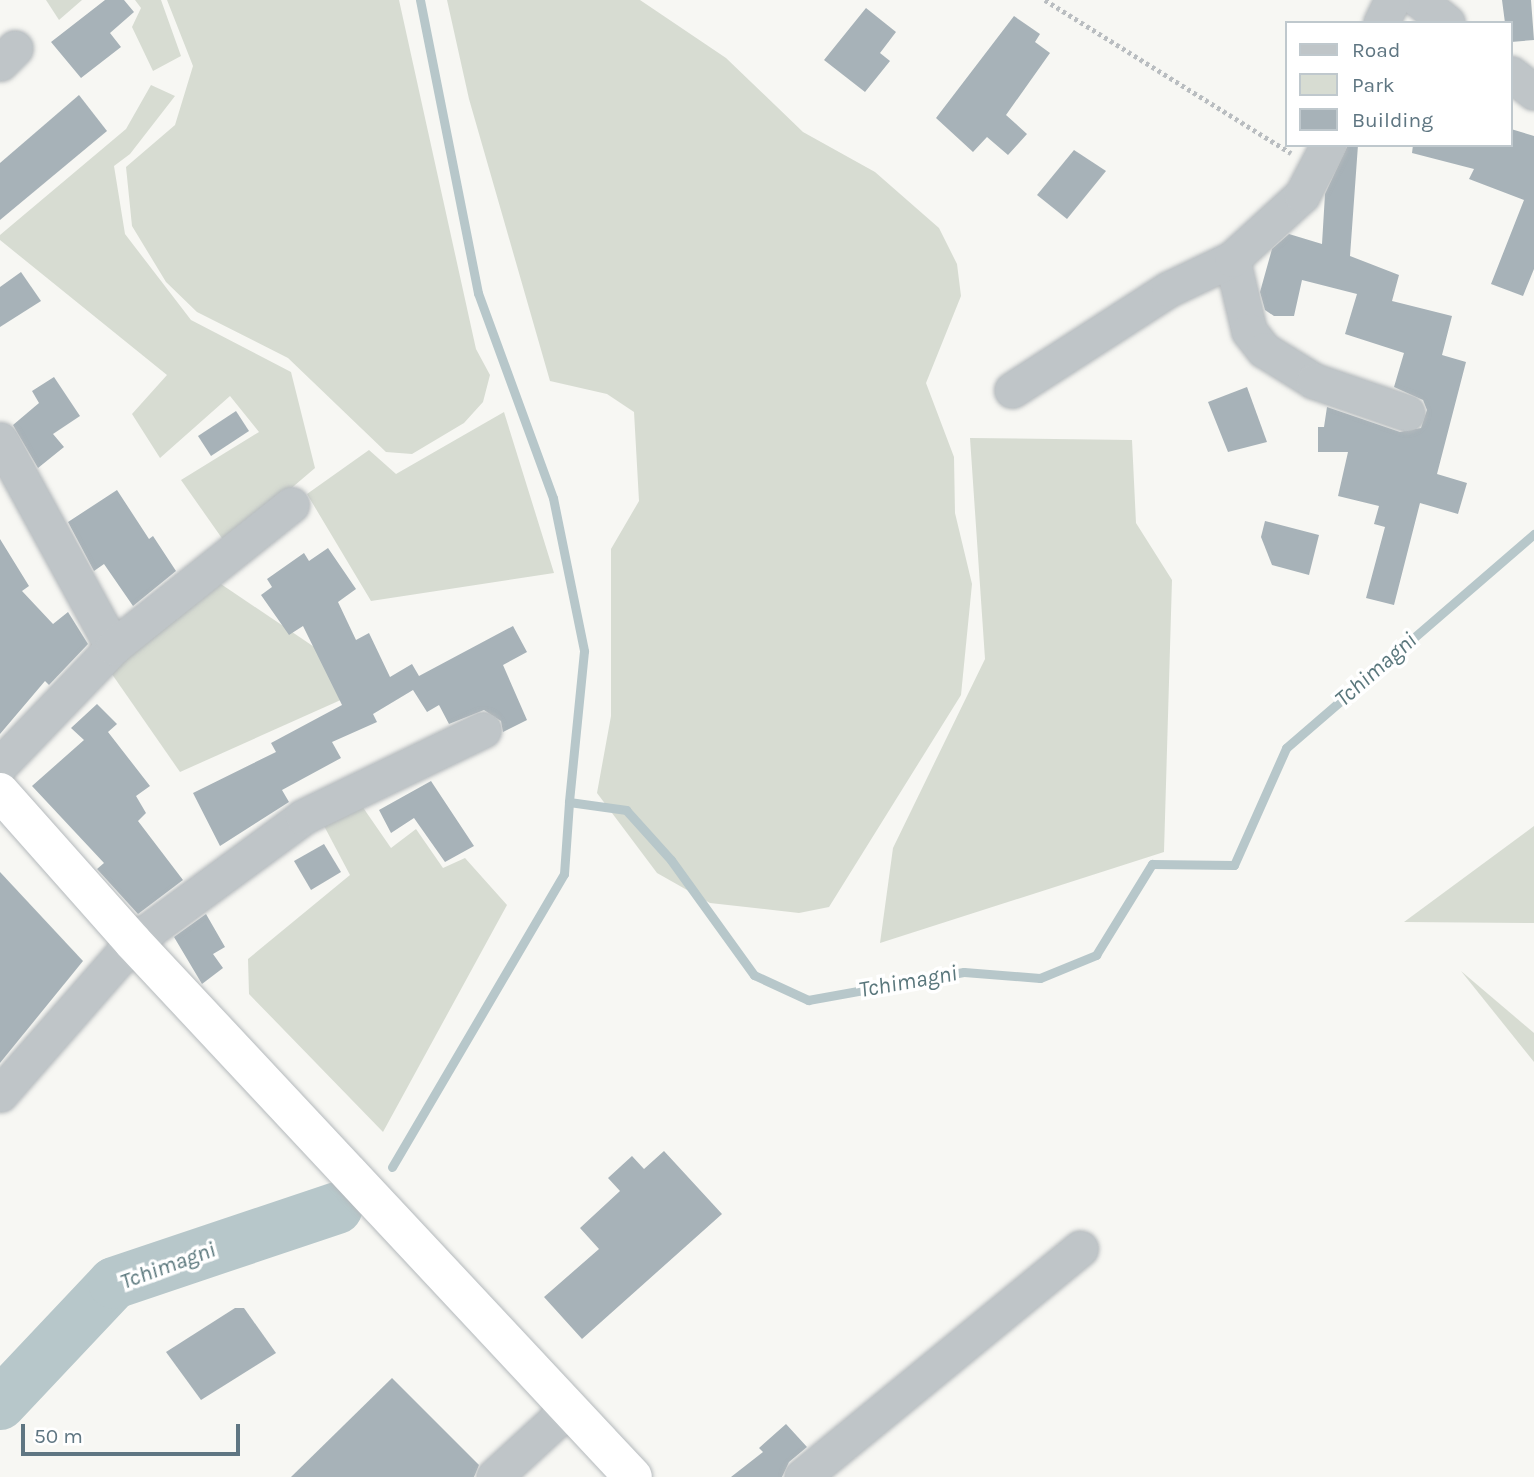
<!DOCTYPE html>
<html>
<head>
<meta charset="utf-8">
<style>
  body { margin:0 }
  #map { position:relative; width:1534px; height:1477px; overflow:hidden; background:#f7f7f3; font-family:Karla,sans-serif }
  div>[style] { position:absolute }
  .green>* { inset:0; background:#d7dcd2 }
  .stream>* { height:9px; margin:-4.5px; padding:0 4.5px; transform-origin:4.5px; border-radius:4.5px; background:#b7c7ca }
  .river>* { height:52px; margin:-26px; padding:0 26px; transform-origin:26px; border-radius:26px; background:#b7c7ca }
  .building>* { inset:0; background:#a7b2b8 }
  .path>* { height:4.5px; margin-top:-2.25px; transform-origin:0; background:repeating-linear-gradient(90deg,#b9bdc0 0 3.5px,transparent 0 7px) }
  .roads { filter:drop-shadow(0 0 2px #b4b9bc) drop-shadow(0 0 2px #b4b9bc) }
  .street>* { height:35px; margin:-17.5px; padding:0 17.5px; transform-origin:17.5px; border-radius:17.5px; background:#bfc5c8 }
  .highway>* { height:38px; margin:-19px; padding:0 19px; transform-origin:19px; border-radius:19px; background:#fff }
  span { translate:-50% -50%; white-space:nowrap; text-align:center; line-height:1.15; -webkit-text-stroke:7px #fff; paint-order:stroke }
  .water-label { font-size:23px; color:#5a777c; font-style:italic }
  .legend { position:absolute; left:1285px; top:21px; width:228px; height:126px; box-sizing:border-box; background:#fff; border:2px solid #bfc8cd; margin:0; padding:9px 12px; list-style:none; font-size:21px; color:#5f7682 }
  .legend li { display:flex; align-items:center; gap:14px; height:35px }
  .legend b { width:35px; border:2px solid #bfc8cd }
  .scale { position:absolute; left:21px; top:1424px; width:219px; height:32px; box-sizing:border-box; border:4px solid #5f7682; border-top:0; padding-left:9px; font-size:21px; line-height:24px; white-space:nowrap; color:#5f7682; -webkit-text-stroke:5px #fff; paint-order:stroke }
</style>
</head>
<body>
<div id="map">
  <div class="green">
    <i style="clip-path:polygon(46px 0,82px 0,59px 20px)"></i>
    <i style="clip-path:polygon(135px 0,161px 0,181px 56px,153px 71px,132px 27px,141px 8px)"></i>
    <i style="clip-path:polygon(167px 0,399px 0,476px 349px,490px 375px,483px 402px,464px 423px,412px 454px,386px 452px,288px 358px,197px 312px,166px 282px,132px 226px,126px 167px,175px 125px,193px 66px)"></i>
    <i style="clip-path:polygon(447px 0,640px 0,726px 58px,803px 132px,875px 172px,939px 228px,957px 264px,961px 296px,926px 383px,954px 457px,955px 513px,972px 584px,961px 695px,829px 907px,799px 913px,710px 903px,657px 873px,597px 793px,611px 716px,611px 549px,639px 501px,634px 412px,607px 394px,550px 381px,469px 99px)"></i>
    <i style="clip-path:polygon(151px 85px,175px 96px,130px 154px,114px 166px,125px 234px,191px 320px,291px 372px,315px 468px,226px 544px,181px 480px,259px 432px,230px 396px,160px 458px,132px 414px,167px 375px,0 240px,0 235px,126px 129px)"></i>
    <i style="clip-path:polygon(504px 412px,554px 573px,371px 601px,307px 494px,369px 450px,396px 474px)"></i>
    <i style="clip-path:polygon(970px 438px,1132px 440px,1136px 523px,1172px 580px,1164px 852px,880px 943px,893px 848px,985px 659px)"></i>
    <i style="clip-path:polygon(215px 580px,372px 686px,180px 772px,107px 667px)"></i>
    <i style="clip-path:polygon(362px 806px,391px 848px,416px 829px,443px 868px,465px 858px,507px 905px,383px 1132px,249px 994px,248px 959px,350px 875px,323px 824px)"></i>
    <i style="clip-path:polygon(1534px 826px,1534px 923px,1404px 922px)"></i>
    <i style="clip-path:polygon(1461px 971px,1534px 1033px,1534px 1062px)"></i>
  </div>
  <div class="stream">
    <i style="left:420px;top:0;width:299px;rotate:78.8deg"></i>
    <i style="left:478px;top:293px;width:218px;rotate:69.9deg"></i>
    <i style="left:553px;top:498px;width:156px;rotate:78.5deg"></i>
    <i style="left:584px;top:651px;width:152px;rotate:95.7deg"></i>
    <i style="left:392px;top:1167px;width:340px;rotate:-59.6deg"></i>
    <i style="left:564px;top:874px;width:72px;rotate:-86deg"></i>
    <i style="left:569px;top:802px;width:58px;rotate:8deg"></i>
    <i style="left:626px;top:810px;width:67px;rotate:48deg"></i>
    <i style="left:671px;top:860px;width:142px;rotate:54.2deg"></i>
    <i style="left:754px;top:975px;width:60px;rotate:24.8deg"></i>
    <i style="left:808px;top:1000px;width:158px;rotate:-10.2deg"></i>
    <i style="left:964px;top:972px;width:76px;rotate:4.5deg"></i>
    <i style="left:1040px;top:978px;width:61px;rotate:-22.3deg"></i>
    <i style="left:1096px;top:955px;width:107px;rotate:-58.4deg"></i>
    <i style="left:1152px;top:864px;width:82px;rotate:0.7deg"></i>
    <i style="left:1234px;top:865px;width:128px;rotate:-66deg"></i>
    <i style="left:1286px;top:748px;width:328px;rotate:-40.8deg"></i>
  </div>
  <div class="river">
    <i style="left:0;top:1404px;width:166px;rotate:-46.7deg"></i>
    <i style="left:114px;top:1283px;width:235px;rotate:-18.6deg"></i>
  </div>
  <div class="building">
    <i style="clip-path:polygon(105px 0,124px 0,134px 12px,110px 33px,121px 47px,81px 78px,51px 42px)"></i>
    <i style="clip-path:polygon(1502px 0,1531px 0,1534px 40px,1511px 42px,1511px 23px,1505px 23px)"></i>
    <i style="clip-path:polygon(866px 8px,896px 32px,880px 53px,890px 61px,865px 92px,824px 60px)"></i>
    <i style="clip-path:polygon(1014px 16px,1040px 34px,1035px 42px,1050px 53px,1006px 115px,1027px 134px,1008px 155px,987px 137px,973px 152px,936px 118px)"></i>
    <i style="clip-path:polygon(79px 95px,107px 131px,0 220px,0 163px)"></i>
    <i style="clip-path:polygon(1511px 129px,1534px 136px,1534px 269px,1523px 296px,1491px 284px,1524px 200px,1469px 179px,1474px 169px,1412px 153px,1413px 145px,1511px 145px)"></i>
    <i style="clip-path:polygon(1348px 145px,1358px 145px,1350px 256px,1399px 275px,1392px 301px,1452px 316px,1442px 355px,1466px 362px,1437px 474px,1467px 483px,1458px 514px,1420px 503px,1394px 605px,1366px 598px,1385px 527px,1374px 524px,1379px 506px,1338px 496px,1348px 452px,1318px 452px,1318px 427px,1324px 427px,1327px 407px,1400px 432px,1421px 428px,1427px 410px,1423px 400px,1394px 387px,1404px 353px,1345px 334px,1357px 294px,1302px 280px,1294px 316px,1274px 316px,1265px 310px,1260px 292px,1272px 249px,1289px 234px,1322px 244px,1325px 194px)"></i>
    <i style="clip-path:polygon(1074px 150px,1106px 171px,1067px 219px,1037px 195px)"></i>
    <i style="clip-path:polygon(21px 272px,41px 301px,0 327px,0 287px)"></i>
    <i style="clip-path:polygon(54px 377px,80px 416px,53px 434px,64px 447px,38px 468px,13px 425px,39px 403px,32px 391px)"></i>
    <i style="clip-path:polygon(1247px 387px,1267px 442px,1228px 452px,1208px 402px)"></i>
    <i style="clip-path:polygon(236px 411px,249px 431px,211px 456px,198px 436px)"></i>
    <i style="clip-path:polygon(117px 490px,149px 539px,153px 536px,176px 571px,133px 606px,104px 564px,94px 571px,68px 522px)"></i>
    <i style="clip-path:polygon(1265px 521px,1319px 535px,1309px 575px,1272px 565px,1261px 537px)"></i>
    <i style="clip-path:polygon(0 539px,29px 586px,22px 591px,53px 624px,68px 612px,88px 644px,49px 685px,45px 681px,0 734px)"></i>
    <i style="clip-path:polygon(328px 548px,356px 589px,338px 602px,356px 640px,369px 633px,390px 677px,412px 664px,419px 676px,513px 626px,527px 652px,503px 665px,527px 720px,503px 732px,501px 721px,484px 710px,449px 724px,439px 705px,427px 712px,413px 690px,373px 714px,377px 722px,332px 742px,341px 758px,282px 790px,289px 802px,220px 846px,193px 793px,276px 752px,271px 743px,342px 705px,303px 626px,289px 635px,261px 595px,272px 587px,267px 579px,304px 553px,309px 561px)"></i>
    <i style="clip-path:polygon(97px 704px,117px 724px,108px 732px,150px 786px,136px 796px,146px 813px,138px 821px,183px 880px,138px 914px,97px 869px,104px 863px,32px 786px,84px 740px,71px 728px)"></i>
    <i style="clip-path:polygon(431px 781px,474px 846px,445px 862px,414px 818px,391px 833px,379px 810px)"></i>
    <i style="clip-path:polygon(324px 844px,341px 872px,311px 890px,294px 861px)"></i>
    <i style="clip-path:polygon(0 872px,83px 961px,0 1063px)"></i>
    <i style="clip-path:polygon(206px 914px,225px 947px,213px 954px,223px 968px,202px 984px,174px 937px)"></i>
    <i style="clip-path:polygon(664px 1151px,722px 1214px,582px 1339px,544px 1297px,599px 1249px,580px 1228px,620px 1191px,608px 1178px,632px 1156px,644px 1169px)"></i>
    <i style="clip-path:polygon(235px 1308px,244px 1308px,276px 1353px,201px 1400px,166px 1352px)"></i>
    <i style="clip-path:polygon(392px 1378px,479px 1465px,474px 1477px,291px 1477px)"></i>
    <i style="clip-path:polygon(786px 1424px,807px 1447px,789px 1462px,782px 1477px,731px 1477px,763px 1452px,759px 1448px)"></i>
  </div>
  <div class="path">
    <i style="left:1045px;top:0;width:290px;rotate:31.9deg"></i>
  </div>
  <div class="roads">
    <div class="street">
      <i style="left:1419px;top:0;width:36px;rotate:39deg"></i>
      <i style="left:1381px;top:23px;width:25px;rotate:-64deg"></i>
      <i style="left:0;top:63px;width:21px;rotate:-45deg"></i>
      <i style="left:1511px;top:74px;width:29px;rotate:38deg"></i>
      <i style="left:1232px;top:259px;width:74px;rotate:76.7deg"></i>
      <i style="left:1249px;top:331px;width:24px;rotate:52deg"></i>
      <i style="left:1264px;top:350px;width:59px;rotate:31.8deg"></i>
      <i style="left:1314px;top:381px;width:98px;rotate:19deg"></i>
      <i style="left:1012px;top:390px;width:187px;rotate:-32.8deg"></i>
      <i style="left:1169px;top:289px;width:70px;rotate:-25.5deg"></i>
      <i style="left:1232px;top:259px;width:95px;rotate:-42.4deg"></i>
      <i style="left:1302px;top:195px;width:56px;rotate:-62.5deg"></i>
      <i style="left:0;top:440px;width:236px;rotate:61.4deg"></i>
      <i style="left:0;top:765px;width:163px;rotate:-46.2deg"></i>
      <i style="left:113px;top:647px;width:228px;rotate:-38.6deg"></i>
      <i style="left:0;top:1094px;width:202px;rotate:-48.8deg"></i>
      <i style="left:133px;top:942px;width:211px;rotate:-36.3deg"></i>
      <i style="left:303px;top:817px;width:200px;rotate:-25.8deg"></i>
      <i style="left:494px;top:1477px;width:100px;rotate:-42.6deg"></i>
      <i style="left:802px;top:1477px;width:360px;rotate:-39.4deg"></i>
    </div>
    <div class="highway">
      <i style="left:0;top:792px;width:200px;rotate:48.4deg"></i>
      <i style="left:133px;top:942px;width:732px;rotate:46.94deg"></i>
    </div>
  </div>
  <div class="water-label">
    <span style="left:1376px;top:670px;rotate:-41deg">Tchimagni</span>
    <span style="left:908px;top:982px;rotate:-10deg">Tchimagni</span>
    <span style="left:168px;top:1266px;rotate:-20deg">Tchimagni</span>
  </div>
  <ul class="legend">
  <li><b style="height:9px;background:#bfc5c8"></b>Road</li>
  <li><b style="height:19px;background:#d7dcd2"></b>Park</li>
  <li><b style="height:19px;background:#a7b2b8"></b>Building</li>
  </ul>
  <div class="scale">50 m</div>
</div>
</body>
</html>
